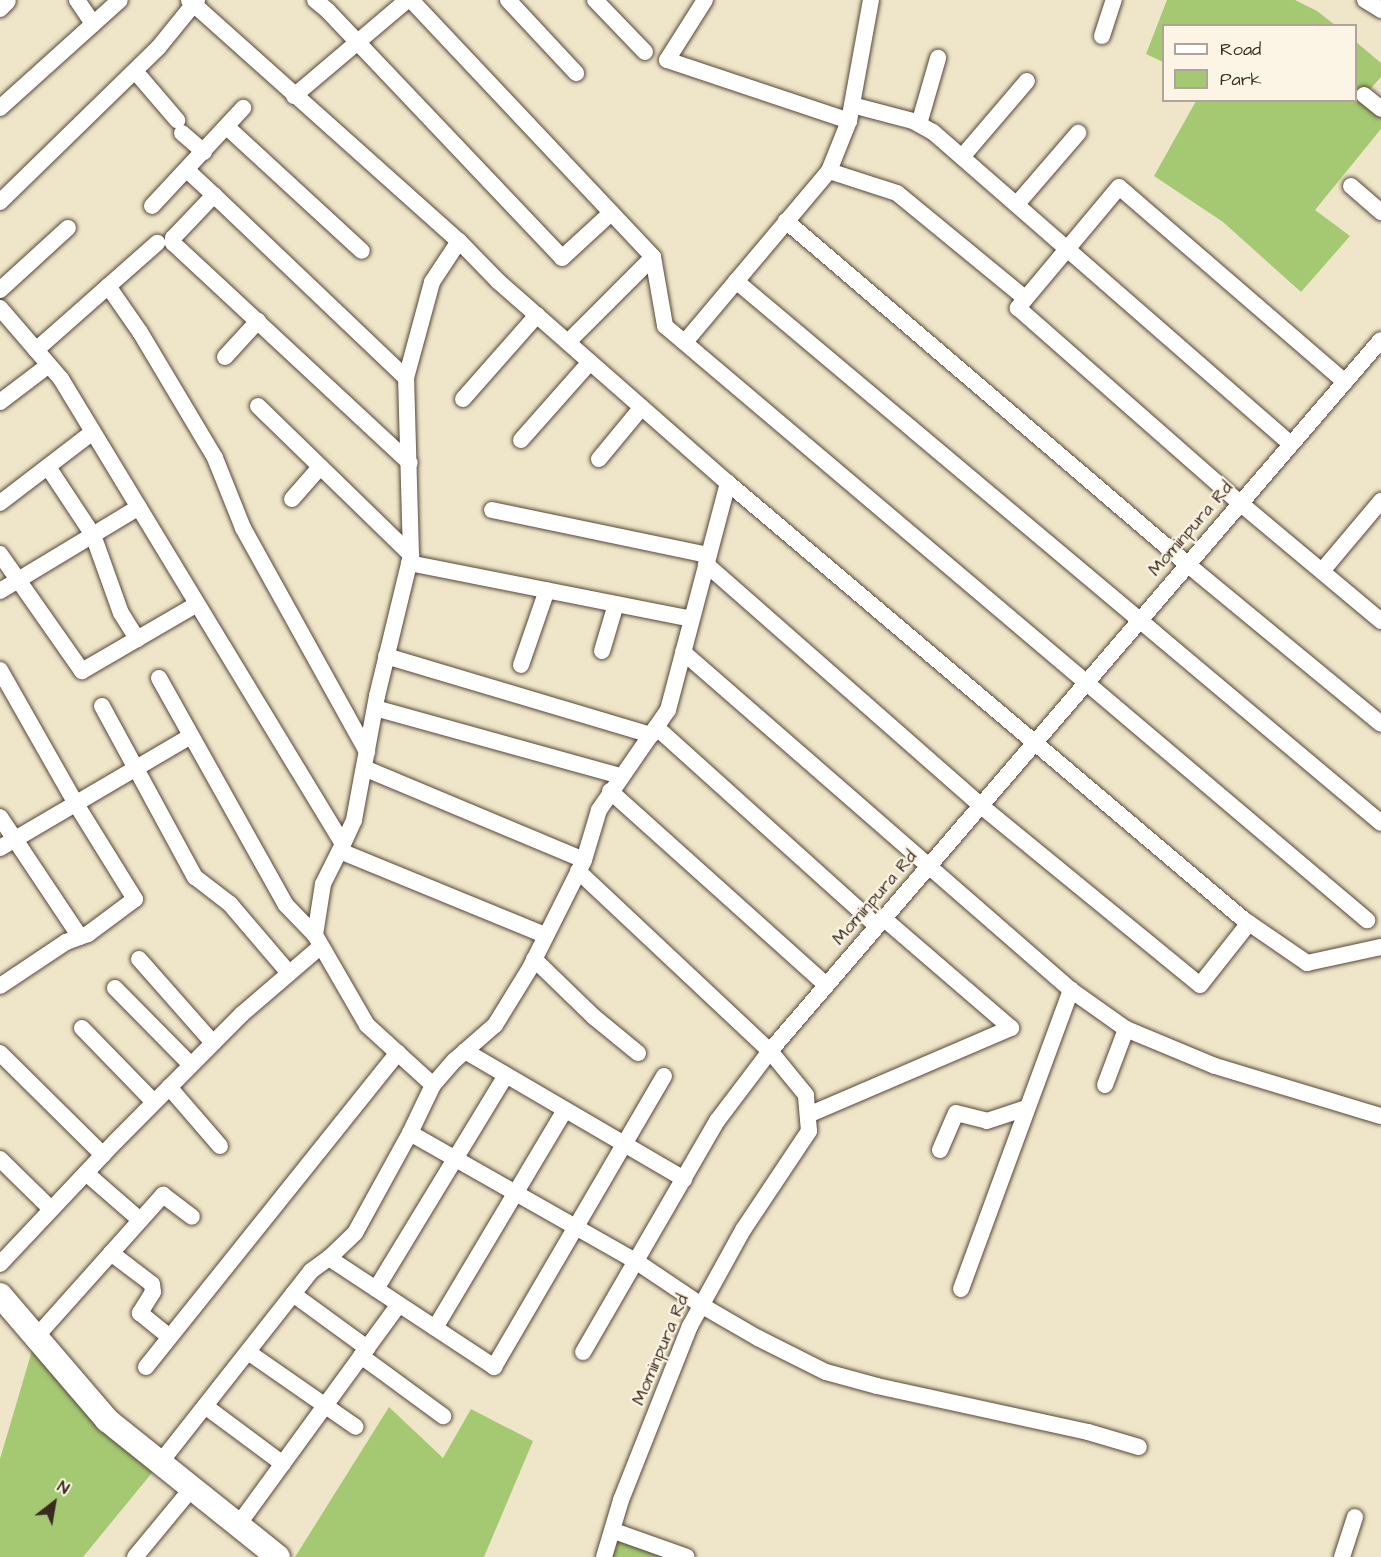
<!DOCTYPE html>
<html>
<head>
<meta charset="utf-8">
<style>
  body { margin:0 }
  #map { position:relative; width:1381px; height:1557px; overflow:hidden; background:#efe6c9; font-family:"Architects Daughter",sans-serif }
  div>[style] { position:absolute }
  .green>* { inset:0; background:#a5c973 }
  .roads { filter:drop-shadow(0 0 2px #564638) drop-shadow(0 0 2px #564638) }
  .street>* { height:16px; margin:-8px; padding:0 8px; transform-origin:8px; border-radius:8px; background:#fff }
  .secondary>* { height:24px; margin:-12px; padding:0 12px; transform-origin:12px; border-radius:12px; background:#fff }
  span { translate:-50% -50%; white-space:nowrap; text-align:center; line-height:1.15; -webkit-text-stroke:4.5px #fcf5e5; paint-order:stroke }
  .street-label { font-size:18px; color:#3b2a1e }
  .legend { position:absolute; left:1162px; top:24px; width:195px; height:78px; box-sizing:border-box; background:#fcf5e5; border:2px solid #afa495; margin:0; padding:8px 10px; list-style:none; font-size:18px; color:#3b2a1e }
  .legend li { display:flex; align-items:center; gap:12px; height:30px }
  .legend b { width:30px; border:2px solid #afa495 }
  .north { position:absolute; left:24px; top:1473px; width:60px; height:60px; -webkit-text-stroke:4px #fcf5e5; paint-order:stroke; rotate:31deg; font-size:16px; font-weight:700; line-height:24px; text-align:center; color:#3b2a1e }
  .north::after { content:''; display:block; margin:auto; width:21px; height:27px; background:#3b2a1e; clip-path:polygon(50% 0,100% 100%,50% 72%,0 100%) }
</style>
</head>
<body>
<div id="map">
  <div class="green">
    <i style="clip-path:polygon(1167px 0,1295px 0,1317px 11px,1335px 25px,1164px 26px,1163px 62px,1146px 54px)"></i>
    <i style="clip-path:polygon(1356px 42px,1381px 63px,1381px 77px,1365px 95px,1381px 109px,1381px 129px,1315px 210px,1350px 236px,1301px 292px,1223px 222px,1154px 176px,1196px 101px,1356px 100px)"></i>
    <i style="clip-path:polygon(36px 1337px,160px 1463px,83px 1557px,0 1557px,0 1459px)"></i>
    <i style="clip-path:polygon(389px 1407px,443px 1458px,471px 1409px,533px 1441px,484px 1557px,295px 1557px)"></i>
    <i style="clip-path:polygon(614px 1531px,687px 1557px,604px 1557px)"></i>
  </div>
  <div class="roads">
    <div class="street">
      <i style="left:77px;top:0;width:29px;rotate:56deg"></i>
      <i style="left:189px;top:0;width:362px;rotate:41.8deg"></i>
      <i style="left:459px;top:241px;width:57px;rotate:45.7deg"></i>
      <i style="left:499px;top:282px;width:305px;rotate:41.3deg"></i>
      <i style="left:728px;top:483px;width:675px;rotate:40.25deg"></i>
      <i style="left:1243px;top:919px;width:78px;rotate:34.5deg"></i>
      <i style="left:1307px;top:963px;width:76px;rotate:-12.2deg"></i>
      <i style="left:315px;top:0;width:17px;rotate:40deg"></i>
      <i style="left:328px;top:11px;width:340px;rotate:46.5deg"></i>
      <i style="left:562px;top:258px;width:67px;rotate:-42.6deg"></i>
      <i style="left:411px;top:0;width:353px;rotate:46.7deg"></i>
      <i style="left:653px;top:257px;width:120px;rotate:135deg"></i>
      <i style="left:508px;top:0;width:100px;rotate:47deg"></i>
      <i style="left:595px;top:0;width:72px;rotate:46.1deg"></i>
      <i style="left:705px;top:0;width:71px;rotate:122.3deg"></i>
      <i style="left:667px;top:60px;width:192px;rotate:18.5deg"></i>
      <i style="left:1365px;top:0;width:19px;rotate:32deg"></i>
      <i style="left:0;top:9px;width:11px;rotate:-45deg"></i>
      <i style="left:1102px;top:36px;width:38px;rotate:-72deg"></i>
      <i style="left:135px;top:71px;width:65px;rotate:49.4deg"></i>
      <i style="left:1364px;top:95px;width:22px;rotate:39deg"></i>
      <i style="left:294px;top:96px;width:148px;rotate:-40.3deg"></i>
      <i style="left:852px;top:105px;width:63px;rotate:14.7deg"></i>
      <i style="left:913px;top:121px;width:23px;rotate:29deg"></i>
      <i style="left:933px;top:132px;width:475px;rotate:41.1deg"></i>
      <i style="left:0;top:108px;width:161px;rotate:-42deg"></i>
      <i style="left:919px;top:124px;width:69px;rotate:-73.9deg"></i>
      <i style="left:227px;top:127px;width:183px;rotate:42.6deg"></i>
      <i style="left:182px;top:133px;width:29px;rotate:41deg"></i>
      <i style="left:962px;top:157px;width:100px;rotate:-49.5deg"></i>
      <i style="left:187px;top:170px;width:37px;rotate:43deg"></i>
      <i style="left:829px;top:171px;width:71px;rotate:17.9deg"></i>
      <i style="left:897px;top:193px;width:166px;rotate:39.4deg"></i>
      <i style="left:1351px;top:186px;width:40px;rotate:41deg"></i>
      <i style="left:0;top:202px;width:221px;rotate:-44.3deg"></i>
      <i style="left:158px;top:48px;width:62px;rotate:-50.9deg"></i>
      <i style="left:1017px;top:204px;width:94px;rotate:-49.3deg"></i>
      <i style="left:152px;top:206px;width:134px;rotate:-47.1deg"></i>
      <i style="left:786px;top:221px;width:528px;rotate:40.54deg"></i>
      <i style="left:1187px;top:564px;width:251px;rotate:39.5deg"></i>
      <i style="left:653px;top:257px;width:70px;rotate:80.1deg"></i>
      <i style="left:665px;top:326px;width:920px;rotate:40.24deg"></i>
      <i style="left:736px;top:281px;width:842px;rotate:40.04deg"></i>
      <i style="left:108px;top:286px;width:56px;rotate:55.2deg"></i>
      <i style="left:140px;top:332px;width:147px;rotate:59.2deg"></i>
      <i style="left:215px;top:458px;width:75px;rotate:68.2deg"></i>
      <i style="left:243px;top:528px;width:256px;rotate:61deg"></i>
      <i style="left:0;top:290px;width:92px;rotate:-42.4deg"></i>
      <i style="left:0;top:308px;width:94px;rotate:49.3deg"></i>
      <i style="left:61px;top:379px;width:544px;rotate:58.77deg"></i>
      <i style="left:343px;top:844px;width:45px;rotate:116.6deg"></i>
      <i style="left:323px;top:884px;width:52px;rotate:98.9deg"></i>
      <i style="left:315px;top:935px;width:104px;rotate:60deg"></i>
      <i style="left:367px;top:1025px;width:89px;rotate:42.3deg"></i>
      <i style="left:433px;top:1085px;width:53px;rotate:115.6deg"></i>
      <i style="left:410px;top:1133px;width:261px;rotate:29.6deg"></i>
      <i style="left:637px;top:1262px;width:77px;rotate:33.9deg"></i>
      <i style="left:701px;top:1305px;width:66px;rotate:30.1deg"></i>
      <i style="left:758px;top:1338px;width:76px;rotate:26.6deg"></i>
      <i style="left:826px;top:1372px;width:53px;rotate:15.4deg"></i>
      <i style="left:877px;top:1386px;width:216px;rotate:12.3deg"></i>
      <i style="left:1088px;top:1432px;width:53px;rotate:16.4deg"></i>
      <i style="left:685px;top:342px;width:224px;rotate:-49.9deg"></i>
      <i style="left:829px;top:171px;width:54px;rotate:-68.2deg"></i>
      <i style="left:849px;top:121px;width:123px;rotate:-79.7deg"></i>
      <i style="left:36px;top:350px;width:162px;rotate:-41.5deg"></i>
      <i style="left:225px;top:357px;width:49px;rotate:-47.5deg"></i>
      <i style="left:406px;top:378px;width:265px;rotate:-136.4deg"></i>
      <i style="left:214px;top:195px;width:59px;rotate:133.6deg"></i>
      <i style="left:173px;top:238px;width:5px;rotate:90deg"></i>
      <i style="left:173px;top:243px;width:323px;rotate:42.9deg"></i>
      <i style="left:1345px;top:382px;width:298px;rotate:-139.2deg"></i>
      <i style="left:1119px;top:187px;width:158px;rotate:129.9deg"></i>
      <i style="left:1018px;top:308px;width:295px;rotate:41.3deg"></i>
      <i style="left:1240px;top:503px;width:184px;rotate:39.9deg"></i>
      <i style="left:463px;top:399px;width:112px;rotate:-48.6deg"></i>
      <i style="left:0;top:402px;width:61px;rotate:-37.1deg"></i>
      <i style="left:258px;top:406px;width:214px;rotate:44.2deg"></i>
      <i style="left:521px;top:440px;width:104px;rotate:-48.5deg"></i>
      <i style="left:599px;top:459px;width:67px;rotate:-50.4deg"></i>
      <i style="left:48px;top:467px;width:82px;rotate:56.5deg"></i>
      <i style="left:93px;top:535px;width:83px;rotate:70.3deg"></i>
      <i style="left:121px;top:613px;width:31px;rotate:58deg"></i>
      <i style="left:292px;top:499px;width:43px;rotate:-48.8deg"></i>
      <i style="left:0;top:503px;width:117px;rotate:-37.4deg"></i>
      <i style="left:492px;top:510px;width:221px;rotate:11.8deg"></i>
      <i style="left:0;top:554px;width:143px;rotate:55deg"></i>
      <i style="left:82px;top:671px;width:133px;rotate:-30.2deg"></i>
      <i style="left:409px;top:563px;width:288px;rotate:11.2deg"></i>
      <i style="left:706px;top:564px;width:365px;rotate:41.3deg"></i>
      <i style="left:980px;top:805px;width:284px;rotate:39.3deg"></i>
      <i style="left:1200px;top:985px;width:79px;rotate:-51.7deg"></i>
      <i style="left:1322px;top:571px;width:92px;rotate:-49.9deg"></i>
      <i style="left:0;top:591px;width:162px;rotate:-31.1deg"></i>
      <i style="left:602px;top:651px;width:49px;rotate:-73.4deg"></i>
      <i style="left:683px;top:652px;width:515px;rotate:41.06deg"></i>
      <i style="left:1071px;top:990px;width:67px;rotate:35.3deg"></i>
      <i style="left:1126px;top:1029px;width:96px;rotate:22.6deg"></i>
      <i style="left:1215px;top:1066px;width:173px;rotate:16.8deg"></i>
      <i style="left:386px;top:656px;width:277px;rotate:16.6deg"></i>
      <i style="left:521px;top:665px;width:79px;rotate:-70.9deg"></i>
      <i style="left:0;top:670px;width:154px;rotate:60.4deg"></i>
      <i style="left:76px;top:804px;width:112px;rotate:58.2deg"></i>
      <i style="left:135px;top:899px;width:59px;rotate:143.3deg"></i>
      <i style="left:88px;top:934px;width:23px;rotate:160deg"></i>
      <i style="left:66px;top:942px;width:79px;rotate:146.3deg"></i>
      <i style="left:159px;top:678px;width:260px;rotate:60.8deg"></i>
      <i style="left:286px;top:905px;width:42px;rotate:46deg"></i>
      <i style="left:102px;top:706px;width:195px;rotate:61.5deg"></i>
      <i style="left:195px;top:877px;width:44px;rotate:37.6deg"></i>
      <i style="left:230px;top:904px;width:91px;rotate:49.5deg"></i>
      <i style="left:375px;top:708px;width:255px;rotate:15.5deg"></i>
      <i style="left:656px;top:727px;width:297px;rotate:42deg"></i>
      <i style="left:364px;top:768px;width:238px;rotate:22.7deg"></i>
      <i style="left:610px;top:791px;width:290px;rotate:41.9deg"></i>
      <i style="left:0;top:817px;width:144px;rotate:56.3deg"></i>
      <i style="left:343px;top:844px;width:26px;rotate:-65deg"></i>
      <i style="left:354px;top:820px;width:126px;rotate:-79.5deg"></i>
      <i style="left:377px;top:696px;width:145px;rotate:-76.4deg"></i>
      <i style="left:411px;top:555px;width:177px;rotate:-91.6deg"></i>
      <i style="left:406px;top:378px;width:99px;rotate:-74.8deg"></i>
      <i style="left:432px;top:282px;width:49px;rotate:-56.6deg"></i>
      <i style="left:0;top:848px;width:221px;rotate:-30.4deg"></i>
      <i style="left:340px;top:851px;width:222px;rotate:22.3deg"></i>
      <i style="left:578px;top:871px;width:263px;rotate:43.2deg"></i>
      <i style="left:770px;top:1051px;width:88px;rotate:127.1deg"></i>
      <i style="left:717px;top:1121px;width:267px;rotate:120.1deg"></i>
      <i style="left:139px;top:959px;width:112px;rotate:48.6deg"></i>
      <i style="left:534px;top:959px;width:83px;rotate:44deg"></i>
      <i style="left:594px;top:1017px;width:57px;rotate:39.3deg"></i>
      <i style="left:115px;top:988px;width:108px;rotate:45.4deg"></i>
      <i style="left:82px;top:1028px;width:103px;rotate:45.8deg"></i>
      <i style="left:465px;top:1051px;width:254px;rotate:30.3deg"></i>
      <i style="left:0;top:1053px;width:145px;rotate:44.7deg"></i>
      <i style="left:433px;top:1085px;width:33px;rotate:-49deg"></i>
      <i style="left:455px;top:1060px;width:53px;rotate:-41.2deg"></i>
      <i style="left:495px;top:1025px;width:67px;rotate:-58.4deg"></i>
      <i style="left:530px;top:968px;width:121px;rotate:-63.4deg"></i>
      <i style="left:584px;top:860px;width:52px;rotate:-73.3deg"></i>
      <i style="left:599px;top:810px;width:121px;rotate:-55.4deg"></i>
      <i style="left:668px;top:710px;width:235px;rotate:-75.2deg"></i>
      <i style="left:1105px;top:1085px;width:60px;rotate:-69.4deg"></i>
      <i style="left:169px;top:1087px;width:78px;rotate:49.2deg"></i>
      <i style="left:808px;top:1115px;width:221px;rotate:-23.2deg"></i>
      <i style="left:1011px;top:1028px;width:169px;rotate:-139.3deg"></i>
      <i style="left:410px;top:1133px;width:114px;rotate:118.8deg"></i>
      <i style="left:355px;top:1233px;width:36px;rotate:136deg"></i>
      <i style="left:329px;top:1258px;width:198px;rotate:33.4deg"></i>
      <i style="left:494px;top:1367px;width:337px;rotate:-59.7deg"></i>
      <i style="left:940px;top:1150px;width:40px;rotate:-66.6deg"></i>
      <i style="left:956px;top:1113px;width:32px;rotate:14deg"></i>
      <i style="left:987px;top:1121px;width:41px;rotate:-18.4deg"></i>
      <i style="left:0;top:1159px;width:71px;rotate:44.4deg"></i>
      <i style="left:86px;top:1173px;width:72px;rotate:41deg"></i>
      <i style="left:111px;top:1253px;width:51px;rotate:37.1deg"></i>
      <i style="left:152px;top:1284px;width:8px;rotate:83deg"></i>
      <i style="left:153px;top:1292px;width:25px;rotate:122deg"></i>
      <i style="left:140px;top:1313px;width:38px;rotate:39deg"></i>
      <i style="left:0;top:1264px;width:169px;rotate:-46.7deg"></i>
      <i style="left:116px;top:1141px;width:179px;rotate:-45.2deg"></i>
      <i style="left:242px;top:1014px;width:104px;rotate:-40.7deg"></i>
      <i style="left:376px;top:1289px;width:250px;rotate:-58.7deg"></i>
      <i style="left:961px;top:1289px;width:319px;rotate:-69.8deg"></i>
      <i style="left:293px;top:1294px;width:92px;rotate:36.1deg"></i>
      <i style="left:435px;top:1328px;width:254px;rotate:-59.2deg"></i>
      <i style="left:36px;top:1337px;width:191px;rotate:-48.2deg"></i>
      <i style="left:163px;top:1195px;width:36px;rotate:37deg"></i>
      <i style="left:248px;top:1352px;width:131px;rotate:34.8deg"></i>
      <i style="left:361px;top:1356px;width:102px;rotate:36.2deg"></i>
      <i style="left:146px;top:1367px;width:403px;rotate:-51.3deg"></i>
      <i style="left:205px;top:1406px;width:97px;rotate:36.6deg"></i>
      <i style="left:160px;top:1463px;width:244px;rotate:-51.8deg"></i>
      <i style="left:311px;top:1271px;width:22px;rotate:-36deg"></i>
      <i style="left:238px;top:1525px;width:273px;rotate:-53.9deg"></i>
      <i style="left:614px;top:1531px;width:77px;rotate:19.6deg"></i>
      <i style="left:135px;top:1557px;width:89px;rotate:-50.4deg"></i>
      <i style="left:604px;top:1557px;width:59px;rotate:-73.4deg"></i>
      <i style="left:621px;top:1500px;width:187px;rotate:-68.4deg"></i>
      <i style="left:690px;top:1326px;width:110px;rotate:-61.1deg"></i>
      <i style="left:743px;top:1230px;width:119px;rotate:-56.3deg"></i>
      <i style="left:809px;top:1131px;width:36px;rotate:-95deg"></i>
      <i style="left:806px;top:1095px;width:57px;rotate:-129.3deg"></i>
      <i style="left:770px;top:1051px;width:937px;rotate:-49.33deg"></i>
      <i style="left:1342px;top:1557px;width:42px;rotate:-72deg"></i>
    </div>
    <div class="secondary">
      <i style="left:0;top:1295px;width:165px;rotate:49.4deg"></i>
      <i style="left:107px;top:1420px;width:219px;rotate:38.7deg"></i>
    </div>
  </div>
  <div class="street-label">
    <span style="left:1191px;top:529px;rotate:-49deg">Mominpura Rd</span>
    <span style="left:875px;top:898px;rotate:-49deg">Mominpura Rd</span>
    <span style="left:661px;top:1350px;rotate:-67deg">Mominpura Rd</span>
  </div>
  <ul class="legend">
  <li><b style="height:8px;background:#fff"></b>Road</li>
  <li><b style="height:16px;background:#a5c973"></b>Park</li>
  </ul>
  <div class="north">N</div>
</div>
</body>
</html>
